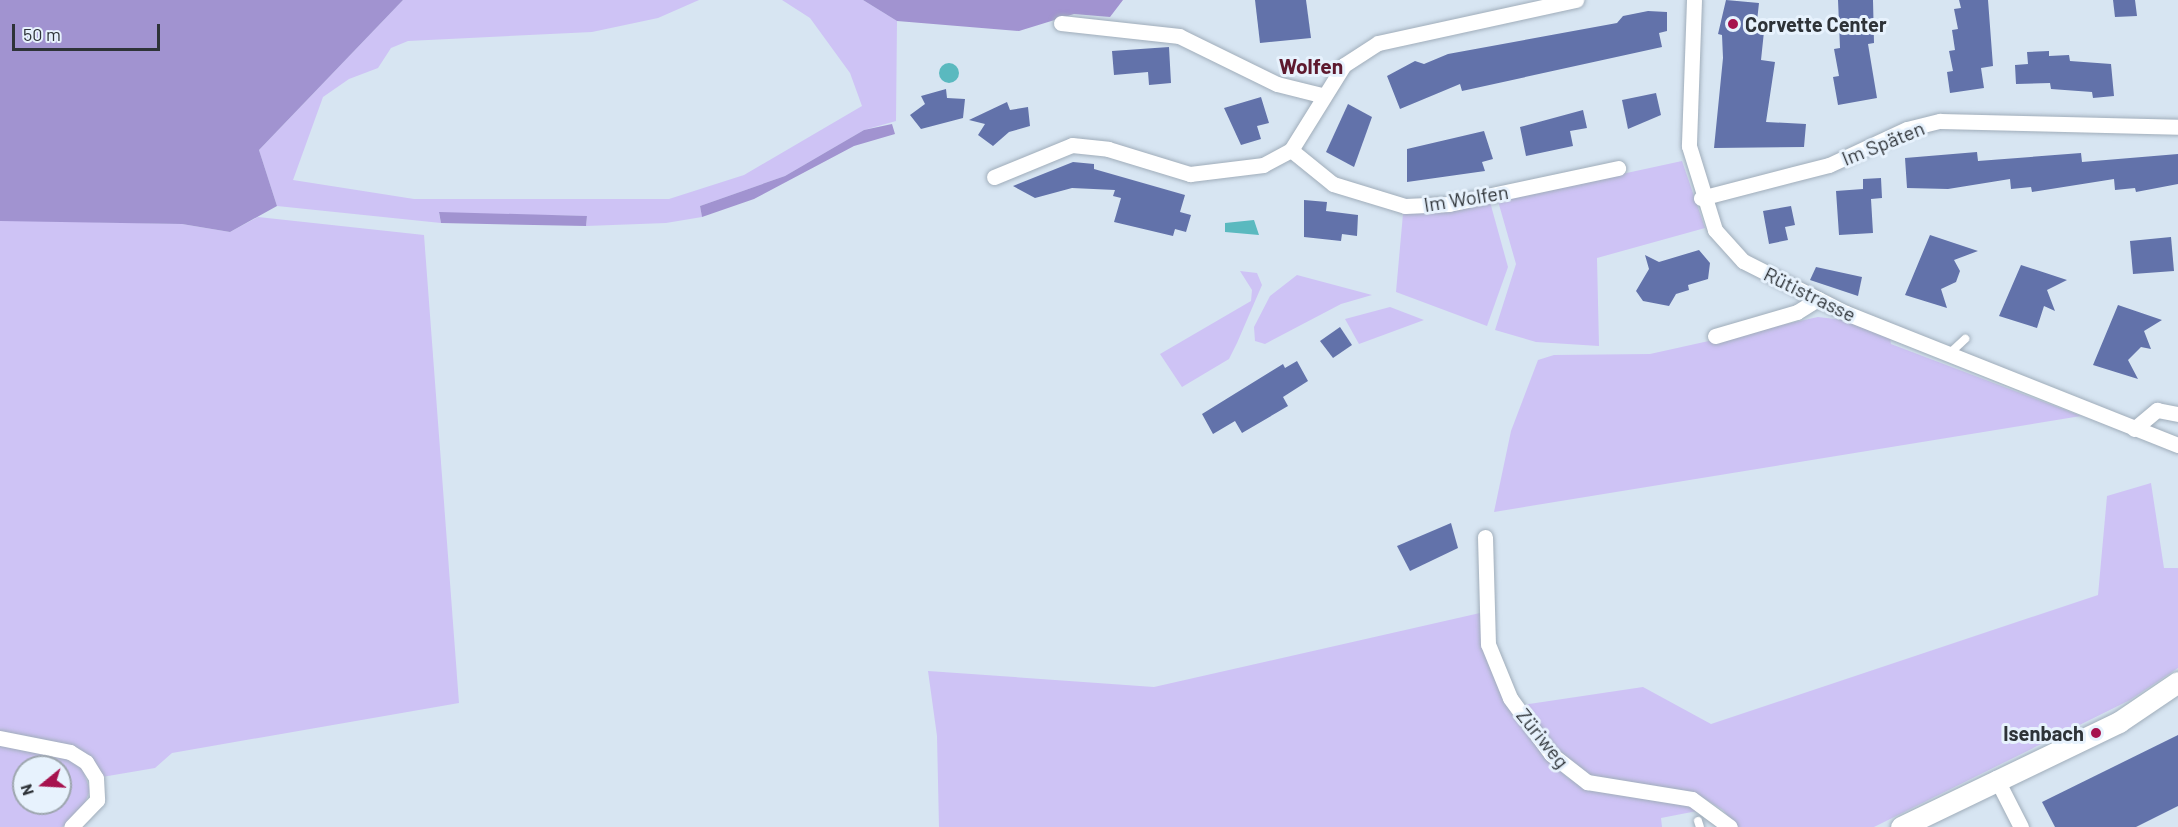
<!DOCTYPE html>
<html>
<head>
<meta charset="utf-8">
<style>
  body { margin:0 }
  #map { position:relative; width:2178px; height:827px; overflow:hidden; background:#d7e5f2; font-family:Barlow,sans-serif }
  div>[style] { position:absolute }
  .green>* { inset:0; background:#cec3f5 }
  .forest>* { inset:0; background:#a193d0 }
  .water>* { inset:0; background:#5ab9bf }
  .round { border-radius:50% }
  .building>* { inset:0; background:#6272aa }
  .roads { filter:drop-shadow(0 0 2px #a0adba) drop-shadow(0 0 2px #a0adba) }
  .service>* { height:8px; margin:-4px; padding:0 4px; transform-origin:4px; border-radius:4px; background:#fff }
  .minor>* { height:15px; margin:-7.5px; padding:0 7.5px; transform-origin:7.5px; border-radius:7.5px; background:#fff }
  .secondary>* { height:21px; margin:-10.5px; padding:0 10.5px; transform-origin:10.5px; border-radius:10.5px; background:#fff }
  .dots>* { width:16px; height:16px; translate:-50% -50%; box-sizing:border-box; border:3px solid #e7f2fd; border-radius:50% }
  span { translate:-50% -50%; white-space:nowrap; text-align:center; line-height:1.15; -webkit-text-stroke:6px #e7f2fd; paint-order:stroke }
  .poi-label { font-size:20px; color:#2e3338; font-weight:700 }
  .left { translate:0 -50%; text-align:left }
  .right { translate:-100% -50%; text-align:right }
  .street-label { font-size:20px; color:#2e3338 }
  .neighbourhood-label { font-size:21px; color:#5e1a2f; font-weight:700 }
  .north { position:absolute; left:12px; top:755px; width:60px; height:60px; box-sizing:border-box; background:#e7f2fd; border:2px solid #9da6ae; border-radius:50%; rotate:252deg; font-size:16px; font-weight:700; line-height:24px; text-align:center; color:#2e3338 }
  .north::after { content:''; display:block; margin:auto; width:21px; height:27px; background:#a6124e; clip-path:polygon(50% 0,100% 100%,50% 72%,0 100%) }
  .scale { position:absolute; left:12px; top:24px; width:148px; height:27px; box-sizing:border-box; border:3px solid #2e3338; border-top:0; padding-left:8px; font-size:18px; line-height:21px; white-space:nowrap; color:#2e3338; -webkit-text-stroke:4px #e7f2fd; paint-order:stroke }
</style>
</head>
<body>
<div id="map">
  <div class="green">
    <i style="clip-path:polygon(403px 0,699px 0,658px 18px,592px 32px,408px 41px,391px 48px,378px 68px,349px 79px,323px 97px,293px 180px,414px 199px,669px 199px,744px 175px,862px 106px,850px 73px,810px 18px,782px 0,863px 0,897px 21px,896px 121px,864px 130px,785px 176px,700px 206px,702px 217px,666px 223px,586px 226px,587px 216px,439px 213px,441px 223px,277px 206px,259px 150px)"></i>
    <i style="clip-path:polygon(1682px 161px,1705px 228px,1597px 258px,1599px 346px,1536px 342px,1495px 330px,1516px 264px,1498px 201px)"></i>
    <i style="clip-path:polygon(1490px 202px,1508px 267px,1487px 326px,1396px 292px,1403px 214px)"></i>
    <i style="clip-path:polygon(258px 217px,424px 235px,459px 703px,172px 753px,155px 768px,102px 777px,93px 759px,0 734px,0 220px,182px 224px,230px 232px)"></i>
    <i style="clip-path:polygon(1240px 271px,1257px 273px,1262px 285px,1237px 343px,1229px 359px,1182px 387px,1160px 354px,1251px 301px,1252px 290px)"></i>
    <i style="clip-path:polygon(1297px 275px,1372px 295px,1341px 304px,1265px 344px,1255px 341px,1254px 327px,1270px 296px)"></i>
    <i style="clip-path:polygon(1390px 307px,1424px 320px,1359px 344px,1345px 319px)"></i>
    <i style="clip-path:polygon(1818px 317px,1843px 320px,1890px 338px,1891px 344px,2081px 416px,1494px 512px,1511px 431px,1538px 360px,1554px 355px,1650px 354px)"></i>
    <i style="clip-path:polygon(2151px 483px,2164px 568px,2178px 568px,2178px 668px,2130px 700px,1874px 827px,1737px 827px,1723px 810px,1697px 794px,1599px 780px,1576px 770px,1556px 752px,1522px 705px,1643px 687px,1711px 724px,2098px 595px,2107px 496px)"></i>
    <i style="clip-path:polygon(1480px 613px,1482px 642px,1548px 759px,1568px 778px,1590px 788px,1696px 806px,1697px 811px,1661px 818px,1662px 827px,939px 827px,937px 736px,928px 671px,1154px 687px)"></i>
    <i style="clip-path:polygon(evenodd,0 745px,68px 758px,82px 768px,90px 790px,81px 813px,62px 827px,0 827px,0 745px,24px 767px,60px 767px,60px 803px,24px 803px,24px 767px)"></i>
  </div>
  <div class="forest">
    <i style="clip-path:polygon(0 0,403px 0,259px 150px,277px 206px,230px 232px,182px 224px,0 221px)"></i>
    <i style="clip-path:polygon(863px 0,1123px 0,1110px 17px,1074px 14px,1019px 31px,897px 21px)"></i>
    <i style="clip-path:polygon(892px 124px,895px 134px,854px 146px,754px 199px,702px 217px,700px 206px,785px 176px,864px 130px)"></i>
    <i style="clip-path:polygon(439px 212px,587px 216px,586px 226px,441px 223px)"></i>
  </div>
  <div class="water">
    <i class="round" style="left:939px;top:63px;width:20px;height:20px"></i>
    <i style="clip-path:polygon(1254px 220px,1259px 235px,1225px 232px,1225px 223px)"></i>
  </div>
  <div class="building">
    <i style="clip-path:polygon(1255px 0,1306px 0,1311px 38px,1260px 43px)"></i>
    <i style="clip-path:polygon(1726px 0,1759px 3px,1757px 21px,1765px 22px,1761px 60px,1775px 62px,1766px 122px,1806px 124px,1804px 147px,1714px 148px,1723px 58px,1722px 35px,1718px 34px)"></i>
    <i style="clip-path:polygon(1838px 0,1873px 0,1874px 43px,1868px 44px,1877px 98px,1838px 105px,1833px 77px,1839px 76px,1834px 49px,1840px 48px)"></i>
    <i style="clip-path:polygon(1959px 0,1988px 0,1993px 66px,1981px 68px,1984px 88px,1950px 93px,1947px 72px,1953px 71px,1949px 51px,1955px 50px,1952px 30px,1958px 29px,1954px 9px,1961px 8px)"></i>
    <i style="clip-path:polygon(2113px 0,2135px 0,2137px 16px,2115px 17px)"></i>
    <i style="clip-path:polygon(1648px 11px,1667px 12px,1667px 31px,1659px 33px,1662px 47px,1462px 91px,1460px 84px,1400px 109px,1387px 76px,1415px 61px,1424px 64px,1448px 54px,1617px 23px,1623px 16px)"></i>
    <i style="clip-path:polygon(1169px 47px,1171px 83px,1149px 85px,1148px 72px,1114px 75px,1112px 51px)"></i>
    <i style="clip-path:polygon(2049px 51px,2049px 56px,2069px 55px,2070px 61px,2111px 64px,2114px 96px,2093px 98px,2092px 92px,2051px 89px,2050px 83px,2016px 84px,2015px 65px,2028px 64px,2027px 52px)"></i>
    <i style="clip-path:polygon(946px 89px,947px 98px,965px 99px,963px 118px,921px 129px,910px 115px,925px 104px,921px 96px)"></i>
    <i style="clip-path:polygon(1656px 93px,1661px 115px,1628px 129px,1622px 100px)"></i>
    <i style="clip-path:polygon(1261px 97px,1269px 123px,1257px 126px,1261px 139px,1241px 145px,1224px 108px)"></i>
    <i style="clip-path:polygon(1007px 102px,1010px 110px,1028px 107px,1030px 126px,1009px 132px,993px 146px,978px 135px,985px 124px,969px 120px)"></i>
    <i style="clip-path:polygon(1348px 104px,1372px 117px,1354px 167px,1326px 152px)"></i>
    <i style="clip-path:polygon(1583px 110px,1587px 128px,1570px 131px,1573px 146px,1526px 156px,1520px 127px)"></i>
    <i style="clip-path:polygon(1484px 131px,1493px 159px,1482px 162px,1485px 171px,1407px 182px,1407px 149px)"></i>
    <i style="clip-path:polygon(1977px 152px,1978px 161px,2081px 153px,2082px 162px,2178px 154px,2178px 184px,2136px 192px,2135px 188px,2115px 190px,2114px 179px,2032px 192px,2031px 187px,2011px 189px,2010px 179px,1948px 189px,1907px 188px,1905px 158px)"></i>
    <i style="clip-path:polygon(1073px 162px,1094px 164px,1094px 169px,1185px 195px,1180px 212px,1191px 215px,1186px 232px,1175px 229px,1173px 236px,1114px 222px,1121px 198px,1113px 196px,1115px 190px,1072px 188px,1035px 198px,1013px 186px)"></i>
    <i style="clip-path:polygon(1881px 178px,1882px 198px,1871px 199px,1873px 233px,1839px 235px,1836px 191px,1863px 189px,1863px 179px)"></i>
    <i style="clip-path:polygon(1304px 200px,1327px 202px,1326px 211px,1358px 215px,1357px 236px,1342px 234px,1341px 241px,1304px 237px)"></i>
    <i style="clip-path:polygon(1791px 206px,1795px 225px,1785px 227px,1788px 240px,1769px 244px,1763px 211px)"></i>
    <i style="clip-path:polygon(1930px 235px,1978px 251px,1954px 260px,1960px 271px,1956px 282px,1941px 289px,1947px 308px,1905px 295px)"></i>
    <i style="clip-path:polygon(2171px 237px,2174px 271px,2133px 274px,2130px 241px)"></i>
    <i style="clip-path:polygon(1699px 250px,1710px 263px,1708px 279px,1688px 285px,1689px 290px,1676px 294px,1669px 306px,1643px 301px,1636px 291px,1649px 269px,1645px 255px,1659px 262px)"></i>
    <i style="clip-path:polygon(2021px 265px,2067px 280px,2047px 290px,2055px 311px,2044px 306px,2037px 328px,1999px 316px)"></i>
    <i style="clip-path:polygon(1816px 267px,1862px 277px,1858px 296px,1810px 280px)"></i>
    <i style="clip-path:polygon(2118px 305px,2162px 320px,2144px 331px,2151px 349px,2141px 347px,2128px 360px,2138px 379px,2093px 365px)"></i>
    <i style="clip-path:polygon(1340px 327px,1352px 345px,1333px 358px,1320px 341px)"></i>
    <i style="clip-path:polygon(1297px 361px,1308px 381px,1283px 397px,1288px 406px,1242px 433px,1235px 421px,1213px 434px,1202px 414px,1283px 364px,1285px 368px)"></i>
    <i style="clip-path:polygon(1451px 523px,1458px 548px,1410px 571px,1397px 546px)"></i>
    <i style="clip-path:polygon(2178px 735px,2178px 806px,2136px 827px,2055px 827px,2042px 802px)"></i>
  </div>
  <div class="roads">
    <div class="service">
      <i style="left:1950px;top:353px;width:21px;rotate:-43deg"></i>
      <i style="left:1698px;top:821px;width:6px;rotate:72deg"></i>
    </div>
    <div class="minor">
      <i style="left:1694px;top:0;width:146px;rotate:92deg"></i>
      <i style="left:1689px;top:146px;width:88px;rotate:72.8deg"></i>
      <i style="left:1715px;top:230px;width:42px;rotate:47.9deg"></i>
      <i style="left:1743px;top:261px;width:115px;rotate:26.8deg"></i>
      <i style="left:1846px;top:313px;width:357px;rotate:21.7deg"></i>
      <i style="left:1061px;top:23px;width:119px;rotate:6.3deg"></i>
      <i style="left:1179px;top:36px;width:109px;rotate:26.1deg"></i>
      <i style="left:1277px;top:84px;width:45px;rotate:14deg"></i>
      <i style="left:1291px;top:150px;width:54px;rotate:39deg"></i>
      <i style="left:1333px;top:184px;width:75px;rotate:17deg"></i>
      <i style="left:1405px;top:206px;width:44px;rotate:-2.6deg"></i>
      <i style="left:1449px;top:204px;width:173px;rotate:-12deg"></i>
      <i style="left:994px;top:177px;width:84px;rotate:-22.3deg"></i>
      <i style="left:1072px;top:145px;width:36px;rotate:6deg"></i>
      <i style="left:1108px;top:149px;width:86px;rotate:17deg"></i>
      <i style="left:1190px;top:174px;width:74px;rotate:-7deg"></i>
      <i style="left:1263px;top:165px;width:32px;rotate:-28deg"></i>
      <i style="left:1291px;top:150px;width:100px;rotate:-58.1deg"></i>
      <i style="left:1344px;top:65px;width:40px;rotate:-32.9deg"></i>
      <i style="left:1378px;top:43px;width:203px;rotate:-12.3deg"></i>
      <i style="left:1701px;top:198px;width:132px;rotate:-14.5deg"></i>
      <i style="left:1829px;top:165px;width:86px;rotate:-24.8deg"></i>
      <i style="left:1907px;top:129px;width:34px;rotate:-14deg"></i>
      <i style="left:1940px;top:121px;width:238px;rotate:1.4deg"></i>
      <i style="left:1715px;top:336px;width:85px;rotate:-16.3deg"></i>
      <i style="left:1797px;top:312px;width:25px;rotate:-32deg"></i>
      <i style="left:2134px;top:429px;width:30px;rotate:-40deg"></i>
      <i style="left:2157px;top:410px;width:21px;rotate:11deg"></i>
      <i style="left:1485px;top:537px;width:107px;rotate:88.4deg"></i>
      <i style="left:1488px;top:644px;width:58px;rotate:67.8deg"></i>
      <i style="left:1510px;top:698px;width:69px;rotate:53.8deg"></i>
      <i style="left:1551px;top:754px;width:46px;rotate:37.9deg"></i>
      <i style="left:1587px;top:782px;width:106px;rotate:9.2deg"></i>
      <i style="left:1692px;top:799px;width:47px;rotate:36.4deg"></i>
      <i style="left:0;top:738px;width:71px;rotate:11.3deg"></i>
      <i style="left:70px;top:752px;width:19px;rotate:32deg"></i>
      <i style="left:86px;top:762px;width:19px;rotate:58deg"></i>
      <i style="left:96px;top:778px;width:22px;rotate:87deg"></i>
      <i style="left:97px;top:800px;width:37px;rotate:134deg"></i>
      <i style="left:1996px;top:778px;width:55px;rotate:63deg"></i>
    </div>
    <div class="secondary">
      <i style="left:1901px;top:827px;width:242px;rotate:-25.7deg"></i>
      <i style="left:2119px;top:722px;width:71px;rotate:-34.1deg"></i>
    </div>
  </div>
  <div class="dots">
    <i style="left:1733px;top:24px;background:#a6124e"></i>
    <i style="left:2096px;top:733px;background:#a6124e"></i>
  </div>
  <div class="poi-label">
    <span class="left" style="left:1745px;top:24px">Corvette Center</span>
    <span class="right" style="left:2084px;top:733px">Isenbach</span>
  </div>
  <div class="street-label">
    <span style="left:1883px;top:143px;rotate:-22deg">Im Späten</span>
    <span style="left:1466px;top:198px;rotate:-9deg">Im Wolfen</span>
    <span style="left:1810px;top:294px;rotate:26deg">Rütistrasse</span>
    <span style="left:1543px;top:738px;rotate:51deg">Züriweg</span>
  </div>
  <div class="neighbourhood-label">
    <span style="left:1311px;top:66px">Wolfen</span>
  </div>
  <div class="north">N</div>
  <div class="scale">50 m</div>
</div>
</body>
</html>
